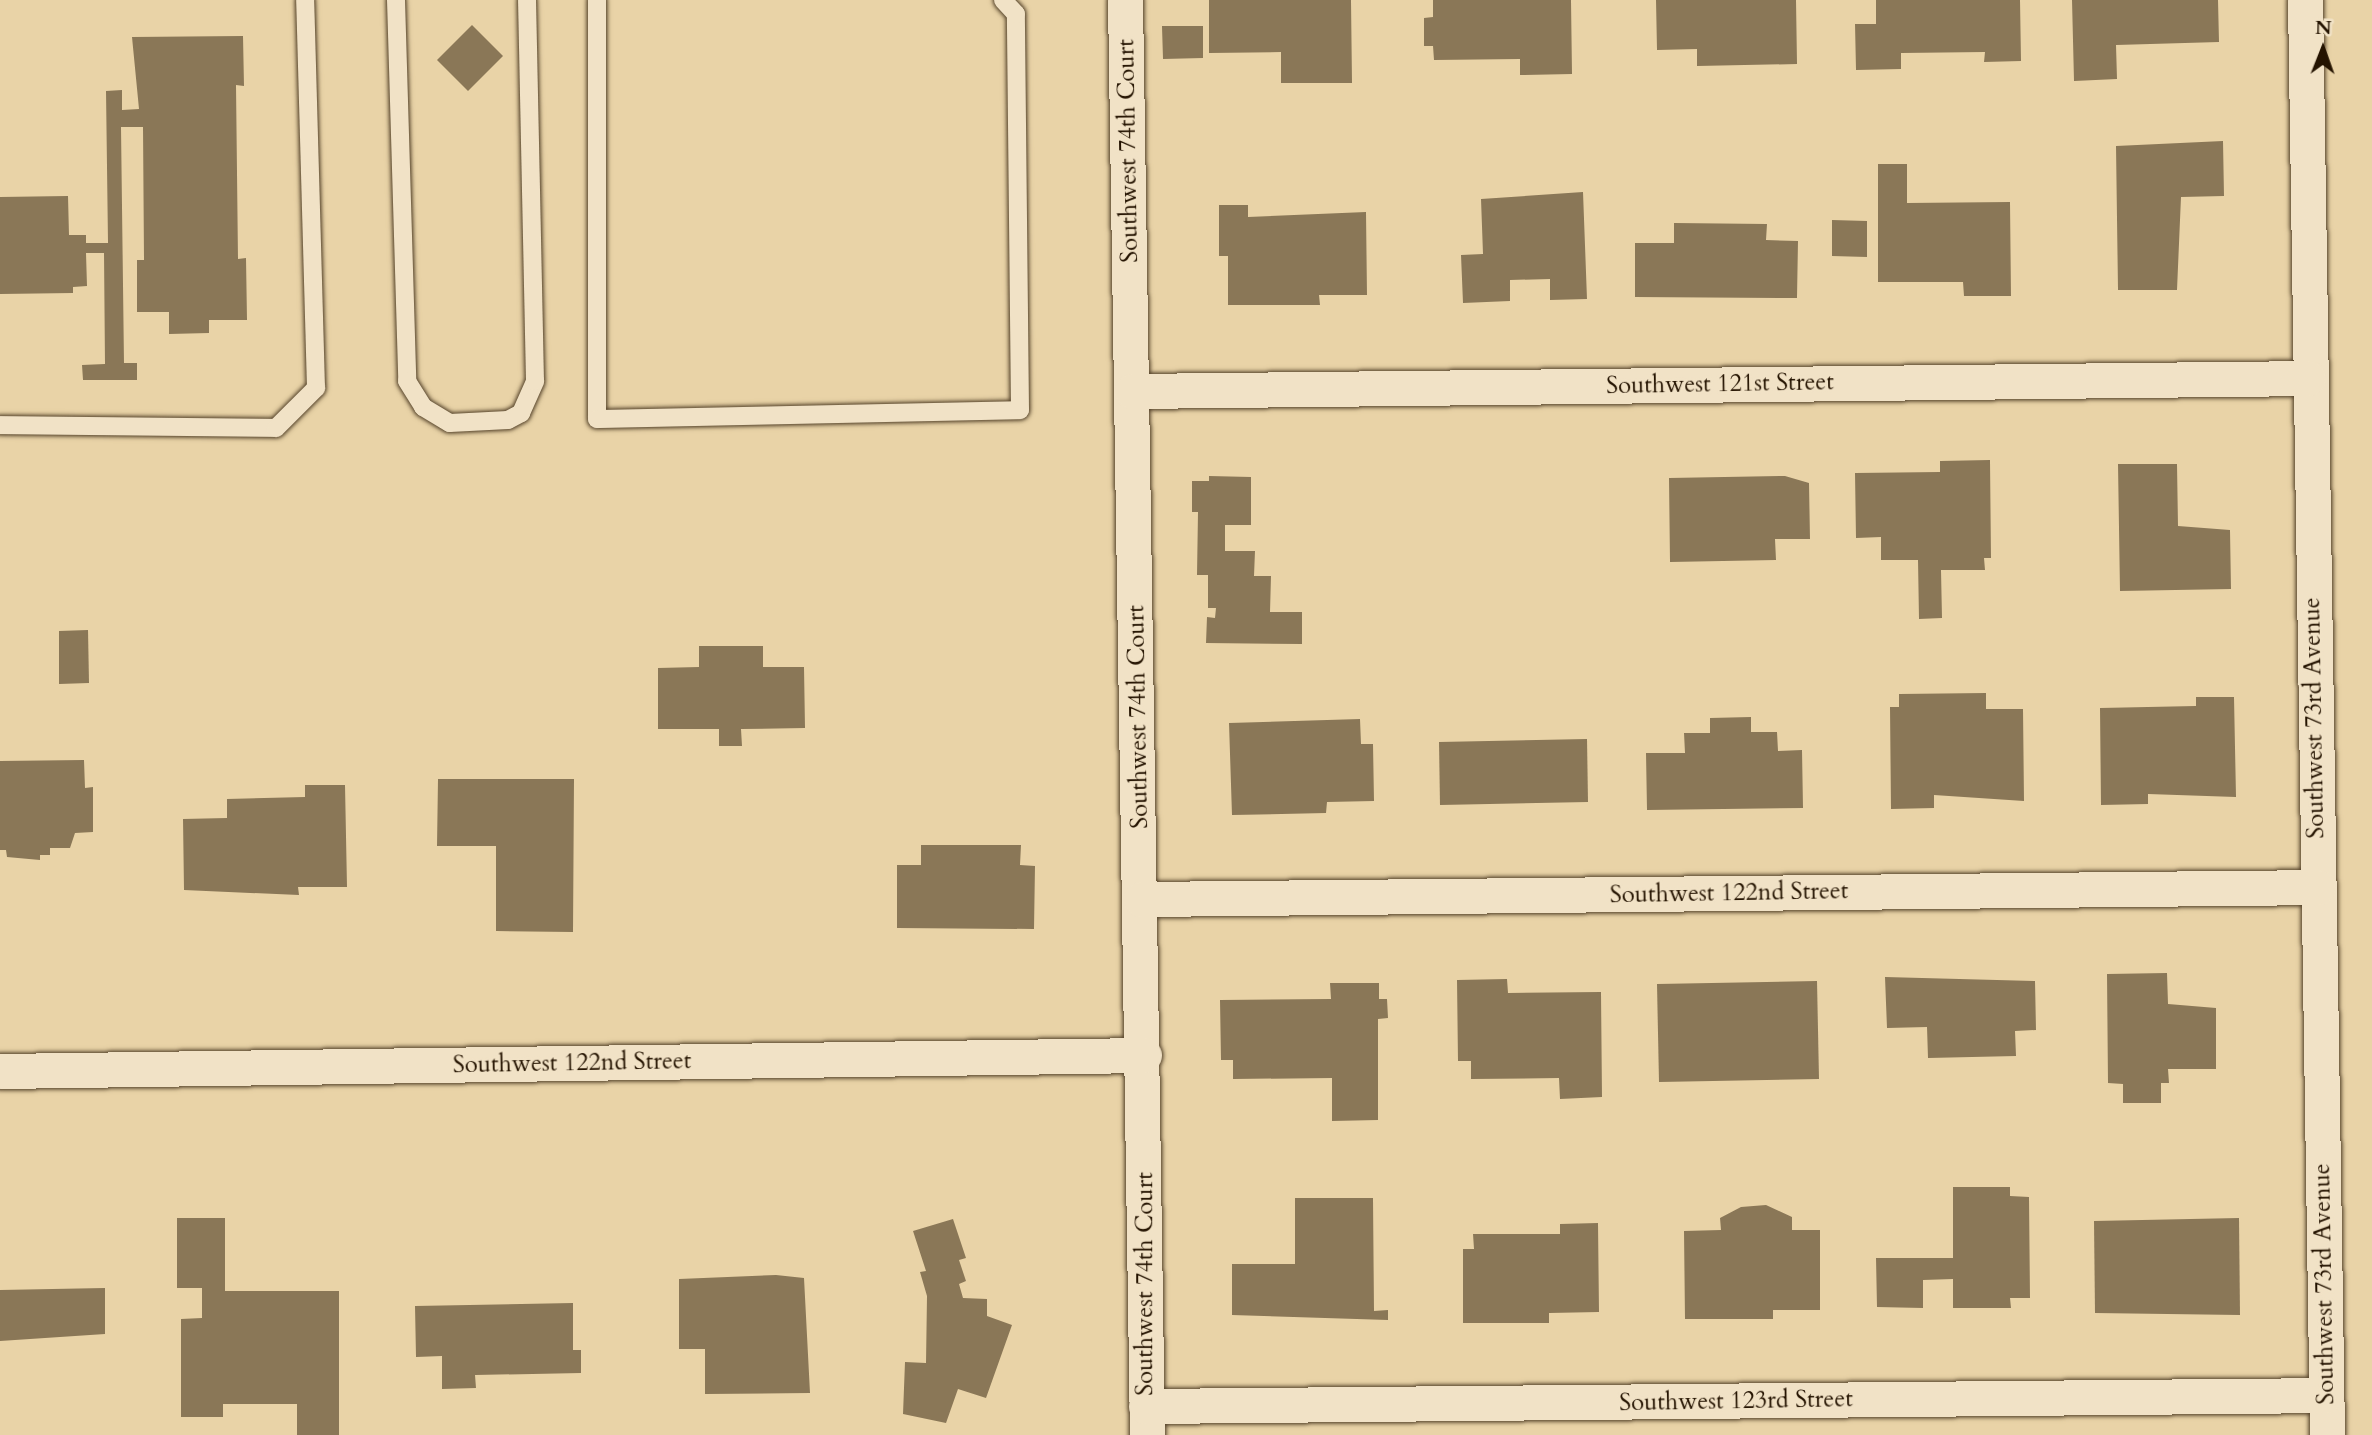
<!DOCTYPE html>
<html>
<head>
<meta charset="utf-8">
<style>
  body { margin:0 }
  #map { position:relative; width:2372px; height:1435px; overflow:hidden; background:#e9d3a7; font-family:Cardo,serif }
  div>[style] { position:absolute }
  .building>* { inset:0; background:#8a7757 }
  .roads { filter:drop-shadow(0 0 2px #55432a) drop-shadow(0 0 2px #55432a) }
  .service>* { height:18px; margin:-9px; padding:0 9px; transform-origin:9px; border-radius:9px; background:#f1e2c6 }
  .minor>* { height:35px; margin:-17.5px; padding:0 17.5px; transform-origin:17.5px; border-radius:17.5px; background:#f1e2c6 }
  span { translate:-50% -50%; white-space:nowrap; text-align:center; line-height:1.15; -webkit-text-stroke:5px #f1e2c6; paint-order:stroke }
  .street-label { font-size:24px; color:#241300 }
  .north { position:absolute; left:2288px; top:14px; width:70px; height:70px; -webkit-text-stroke:5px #f1e2c6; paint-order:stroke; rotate:1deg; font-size:19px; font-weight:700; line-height:28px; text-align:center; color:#241300 }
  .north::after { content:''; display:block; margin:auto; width:24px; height:32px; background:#241300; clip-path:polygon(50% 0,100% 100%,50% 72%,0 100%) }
</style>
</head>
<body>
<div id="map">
  <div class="building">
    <i style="clip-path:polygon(1209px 0,1351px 0,1352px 83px,1281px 83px,1281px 52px,1209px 53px)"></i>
    <i style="clip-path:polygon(1433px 0,1571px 0,1572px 74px,1520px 75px,1520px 59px,1434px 60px,1433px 46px,1424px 46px,1424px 18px,1433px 17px)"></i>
    <i style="clip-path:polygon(1656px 0,1796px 0,1797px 64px,1697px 66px,1697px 49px,1657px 50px)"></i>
    <i style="clip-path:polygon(1876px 0,2020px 0,2021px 61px,1984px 62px,1985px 52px,1901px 53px,1901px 69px,1856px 70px,1855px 24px,1876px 24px)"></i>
    <i style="clip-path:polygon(2072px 0,2218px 0,2219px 42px,2116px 45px,2117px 79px,2074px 81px)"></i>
    <i style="clip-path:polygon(472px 25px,503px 56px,468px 91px,437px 60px)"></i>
    <i style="clip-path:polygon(1162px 26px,1203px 26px,1203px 58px,1163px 59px)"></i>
    <i style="clip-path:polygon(243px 36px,244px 86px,236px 85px,238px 259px,246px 258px,247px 320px,209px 320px,209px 333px,169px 334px,169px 312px,137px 312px,137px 260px,144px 260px,143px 127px,121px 127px,124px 363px,137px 363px,137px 380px,83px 380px,82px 365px,105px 364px,104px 253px,86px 253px,87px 286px,73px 287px,73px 293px,0 294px,0 197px,68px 196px,69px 235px,86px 235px,86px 243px,108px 243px,106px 91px,122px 90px,122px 110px,139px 109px,132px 37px)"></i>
    <i style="clip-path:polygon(2223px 141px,2224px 196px,2181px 197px,2177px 290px,2118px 290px,2116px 146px)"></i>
    <i style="clip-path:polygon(1878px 164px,1907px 164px,1907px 203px,2010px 202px,2011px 296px,1964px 296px,1963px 282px,1878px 282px)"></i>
    <i style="clip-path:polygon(1583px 192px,1587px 299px,1550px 300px,1550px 279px,1510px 280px,1510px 301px,1463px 303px,1461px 255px,1483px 254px,1481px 199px)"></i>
    <i style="clip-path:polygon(1219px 205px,1248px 205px,1248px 217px,1366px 212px,1367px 295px,1319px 295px,1320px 305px,1228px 305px,1228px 256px,1219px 256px)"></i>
    <i style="clip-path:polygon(1832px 220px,1867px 221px,1867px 257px,1832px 256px)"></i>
    <i style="clip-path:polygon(1674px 223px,1767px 224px,1766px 240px,1798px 241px,1797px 298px,1635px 297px,1635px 243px,1674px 243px)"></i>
    <i style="clip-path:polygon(1990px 460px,1991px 558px,1984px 558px,1985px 570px,1941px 570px,1942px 618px,1919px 619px,1918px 560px,1881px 560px,1881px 537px,1856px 538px,1855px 473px,1940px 472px,1940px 461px)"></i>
    <i style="clip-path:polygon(2118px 464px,2177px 464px,2178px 526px,2230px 530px,2231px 589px,2120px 591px)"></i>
    <i style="clip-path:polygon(1209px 476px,1251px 477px,1251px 525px,1225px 525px,1225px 551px,1255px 551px,1254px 576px,1271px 576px,1270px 612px,1302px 612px,1302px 644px,1206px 643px,1207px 617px,1215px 618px,1216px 608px,1208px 608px,1208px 575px,1197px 575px,1198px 512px,1192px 512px,1192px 481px,1209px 481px)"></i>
    <i style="clip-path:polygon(1785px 476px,1809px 483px,1810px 539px,1775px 539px,1776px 560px,1670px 562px,1669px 478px)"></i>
    <i style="clip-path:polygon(88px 630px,89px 683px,59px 684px,59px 631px)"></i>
    <i style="clip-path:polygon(699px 646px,763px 646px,763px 667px,804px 667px,805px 728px,741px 729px,742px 746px,719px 746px,719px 729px,658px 729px,658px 668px,699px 667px)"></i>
    <i style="clip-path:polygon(1986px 693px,1986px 709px,2023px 709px,2024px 801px,1934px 795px,1934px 808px,1891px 809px,1890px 707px,1899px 707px,1899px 694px)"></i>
    <i style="clip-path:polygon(2196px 697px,2234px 697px,2236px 797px,2148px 794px,2148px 804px,2101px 805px,2100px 708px,2196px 706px)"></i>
    <i style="clip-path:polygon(1751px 717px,1751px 732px,1777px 732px,1778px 751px,1802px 750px,1803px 808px,1647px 810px,1646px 753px,1685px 753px,1684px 733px,1710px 733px,1710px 718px)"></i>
    <i style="clip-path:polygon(1360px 719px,1361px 744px,1373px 744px,1374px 801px,1327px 802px,1326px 813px,1232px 815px,1229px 723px)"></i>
    <i style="clip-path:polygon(1587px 739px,1588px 802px,1440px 805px,1439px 742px)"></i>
    <i style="clip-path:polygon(84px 760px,85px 788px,93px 787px,93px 832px,75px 833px,70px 848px,50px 848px,50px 855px,40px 855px,40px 860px,7px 857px,6px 850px,0 850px,0 761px)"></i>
    <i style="clip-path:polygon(438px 779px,574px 779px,573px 932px,496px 931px,496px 846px,437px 846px)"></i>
    <i style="clip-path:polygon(305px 785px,345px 785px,347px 887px,298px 887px,299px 895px,184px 890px,183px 819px,227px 818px,227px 799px,305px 797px)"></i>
    <i style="clip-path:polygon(921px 845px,1021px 845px,1020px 865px,1035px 866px,1034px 929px,897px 928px,897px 865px,921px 865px)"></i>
    <i style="clip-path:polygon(2167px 973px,2168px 1004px,2216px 1008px,2216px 1069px,2168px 1069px,2169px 1083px,2161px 1083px,2161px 1103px,2123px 1103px,2123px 1084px,2108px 1083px,2107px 974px)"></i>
    <i style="clip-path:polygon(1885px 977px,2035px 981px,2036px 1030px,2015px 1031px,2016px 1056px,1928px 1058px,1927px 1027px,1887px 1028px)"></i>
    <i style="clip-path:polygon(1507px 979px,1508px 993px,1601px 992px,1602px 1097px,1560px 1099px,1559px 1078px,1471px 1079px,1471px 1061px,1458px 1061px,1457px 980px)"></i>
    <i style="clip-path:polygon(1817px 981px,1819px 1079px,1659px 1082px,1657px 984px)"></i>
    <i style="clip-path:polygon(1330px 983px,1379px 983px,1379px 999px,1387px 999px,1388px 1018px,1378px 1019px,1378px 1120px,1332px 1121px,1332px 1078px,1233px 1079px,1233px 1060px,1221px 1060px,1220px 1000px,1331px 999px)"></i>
    <i style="clip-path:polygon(1953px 1187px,2010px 1187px,2010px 1196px,2029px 1197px,2030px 1298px,2010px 1298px,2011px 1308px,1953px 1308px,1953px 1279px,1923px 1280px,1923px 1308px,1877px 1307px,1876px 1258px,1953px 1258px)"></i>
    <i style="clip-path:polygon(1295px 1198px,1373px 1198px,1374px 1311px,1388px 1310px,1388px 1320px,1232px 1315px,1232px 1264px,1295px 1264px)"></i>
    <i style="clip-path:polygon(1766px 1205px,1792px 1217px,1792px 1230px,1820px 1230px,1820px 1310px,1773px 1310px,1773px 1319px,1685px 1319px,1684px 1231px,1721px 1230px,1720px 1218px,1741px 1207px)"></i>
    <i style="clip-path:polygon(177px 1218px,225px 1218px,225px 1291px,339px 1291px,339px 1435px,297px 1435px,297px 1404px,223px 1404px,223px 1417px,181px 1417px,181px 1319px,202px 1318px,202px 1288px,177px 1288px)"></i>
    <i style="clip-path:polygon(2239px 1218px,2240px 1315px,2095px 1313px,2094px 1221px)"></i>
    <i style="clip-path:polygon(953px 1219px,966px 1258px,959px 1260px,966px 1281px,959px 1284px,963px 1298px,987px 1299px,987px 1316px,1012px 1325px,986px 1398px,958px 1389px,946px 1423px,903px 1414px,905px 1362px,926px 1363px,927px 1296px,920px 1272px,926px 1271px,913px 1231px)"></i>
    <i style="clip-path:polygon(1598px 1223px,1599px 1312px,1549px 1313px,1549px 1323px,1463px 1323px,1463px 1249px,1474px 1249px,1473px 1234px,1560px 1234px,1560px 1224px)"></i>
    <i style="clip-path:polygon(776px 1275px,804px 1278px,810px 1393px,705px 1394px,705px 1349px,679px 1349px,679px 1279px)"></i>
    <i style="clip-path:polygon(105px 1288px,105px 1334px,0 1341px,0 1290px)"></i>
    <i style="clip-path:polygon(573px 1303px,573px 1350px,581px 1350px,581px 1373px,475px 1375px,476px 1388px,442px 1389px,442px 1356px,416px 1357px,415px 1306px)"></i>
  </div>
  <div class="roads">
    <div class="service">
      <i style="left:396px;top:0;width:381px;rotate:88.3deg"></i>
      <i style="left:407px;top:381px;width:31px;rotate:58deg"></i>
      <i style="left:423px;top:407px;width:31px;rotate:31deg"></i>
      <i style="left:450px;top:423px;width:58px;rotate:-3deg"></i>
      <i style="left:508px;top:420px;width:15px;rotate:-28deg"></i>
      <i style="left:521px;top:413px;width:35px;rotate:-66deg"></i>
      <i style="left:535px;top:381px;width:381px;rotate:-91.2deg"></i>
      <i style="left:597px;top:0;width:419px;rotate:90deg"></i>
      <i style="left:597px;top:419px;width:423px;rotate:-1.2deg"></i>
      <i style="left:1020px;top:410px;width:396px;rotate:-90.6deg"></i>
      <i style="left:1016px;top:14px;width:19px;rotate:-133deg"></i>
      <i style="left:0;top:425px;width:276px;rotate:0.6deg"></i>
      <i style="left:276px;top:428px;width:57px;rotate:-45deg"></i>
      <i style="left:316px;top:388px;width:388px;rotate:-91.6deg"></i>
    </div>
    <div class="minor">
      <i style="left:1125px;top:0;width:1435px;rotate:89.12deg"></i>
      <i style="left:2305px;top:0;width:1435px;rotate:89.12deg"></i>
      <i style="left:1132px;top:391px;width:1176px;rotate:-0.63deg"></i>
      <i style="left:1141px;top:899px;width:1177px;rotate:-0.58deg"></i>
      <i style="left:0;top:1071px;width:1144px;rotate:-0.8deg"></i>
      <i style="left:1146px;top:1406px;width:1180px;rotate:-0.53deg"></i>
    </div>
  </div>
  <div class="street-label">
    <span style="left:1128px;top:151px;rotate:-91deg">Southwest 74th Court</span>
    <span style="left:1720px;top:384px;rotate:-1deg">Southwest 121st Street</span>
    <span style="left:1138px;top:717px;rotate:-91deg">Southwest 74th Court</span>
    <span style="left:2314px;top:718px;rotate:-91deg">Southwest 73rd Avenue</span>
    <span style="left:1729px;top:893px;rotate:-1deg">Southwest 122nd Street</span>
    <span style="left:572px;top:1063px;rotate:-1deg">Southwest 122nd Street</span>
    <span style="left:1145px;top:1284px;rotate:-90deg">Southwest 74th Court</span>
    <span style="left:2324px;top:1284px;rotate:-91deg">Southwest 73rd Avenue</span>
    <span style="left:1736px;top:1401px;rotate:-1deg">Southwest 123rd Street</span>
  </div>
  <div class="north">N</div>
</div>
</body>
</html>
